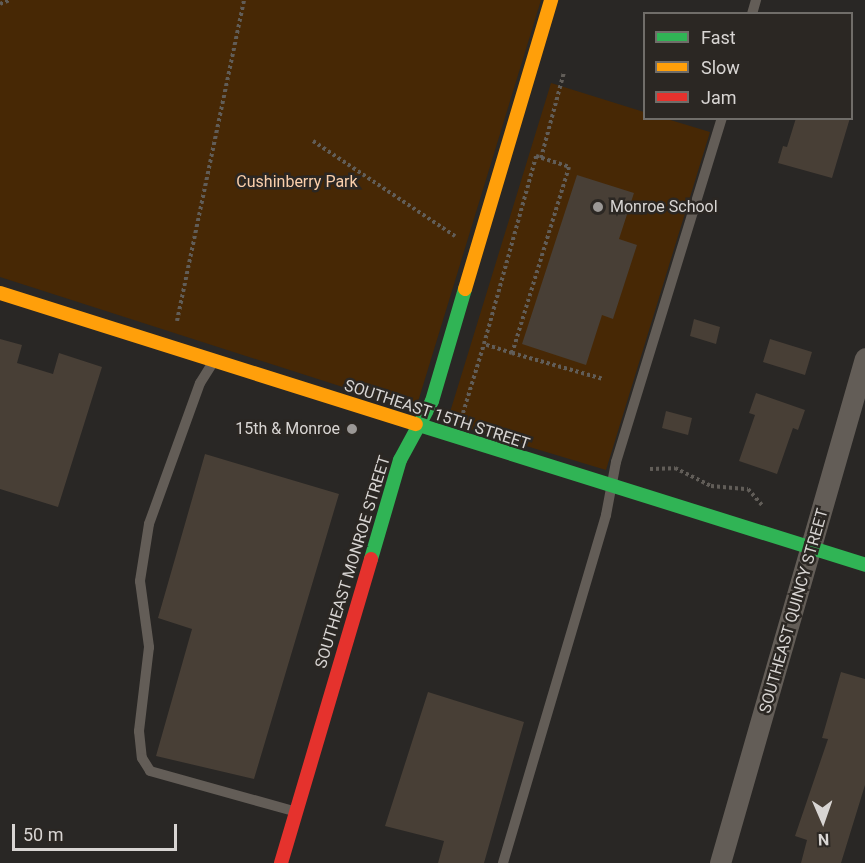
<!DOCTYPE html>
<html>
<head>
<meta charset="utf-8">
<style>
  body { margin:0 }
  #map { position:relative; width:865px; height:863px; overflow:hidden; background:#292725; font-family:Roboto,sans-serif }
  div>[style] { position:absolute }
  .green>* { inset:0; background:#472805 }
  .building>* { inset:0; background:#483f36 }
  .path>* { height:4px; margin-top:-2px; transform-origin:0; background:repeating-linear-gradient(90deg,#615d58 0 3px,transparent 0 6px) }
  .lane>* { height:10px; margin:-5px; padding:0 5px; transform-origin:5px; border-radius:5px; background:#635d57 }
  .street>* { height:21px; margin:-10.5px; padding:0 10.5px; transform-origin:10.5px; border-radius:10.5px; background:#635d57 }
  .fast>* { height:14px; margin:-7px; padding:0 7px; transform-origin:7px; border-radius:7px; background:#30b455 }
  .slow>* { height:14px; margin:-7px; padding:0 7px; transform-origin:7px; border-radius:7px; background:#ff9f0a }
  .jam>* { height:14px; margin:-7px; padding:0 7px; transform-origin:7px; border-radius:7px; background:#e5322d }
  .dots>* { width:16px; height:16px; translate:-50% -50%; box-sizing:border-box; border:3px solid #2b2723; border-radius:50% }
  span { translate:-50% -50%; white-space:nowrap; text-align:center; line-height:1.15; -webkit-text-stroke:5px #2b2723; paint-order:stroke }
  .park-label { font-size:16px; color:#facfab }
  .poi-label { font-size:16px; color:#d8d5d3 }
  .left { translate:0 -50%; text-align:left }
  .right { translate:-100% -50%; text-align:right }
  .street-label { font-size:16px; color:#d8d5d3 }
  .legend { position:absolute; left:643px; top:12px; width:210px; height:108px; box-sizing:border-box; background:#2b2723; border:2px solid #706d69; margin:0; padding:8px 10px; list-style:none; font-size:18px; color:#d8d5d3 }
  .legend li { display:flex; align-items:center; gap:12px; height:30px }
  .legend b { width:30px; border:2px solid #706d69 }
  .north { position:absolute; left:793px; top:791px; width:60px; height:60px; -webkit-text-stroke:4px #2b2723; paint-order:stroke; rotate:178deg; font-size:16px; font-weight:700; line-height:24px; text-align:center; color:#d8d5d3 }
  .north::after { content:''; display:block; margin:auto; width:21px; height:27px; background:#d8d5d3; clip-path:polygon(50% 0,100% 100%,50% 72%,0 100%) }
  .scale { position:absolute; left:12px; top:824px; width:165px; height:27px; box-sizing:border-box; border:3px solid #d8d5d3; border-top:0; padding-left:8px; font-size:18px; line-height:21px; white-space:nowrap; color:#d8d5d3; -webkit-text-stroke:4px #2b2723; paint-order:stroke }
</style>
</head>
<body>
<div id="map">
  <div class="green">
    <i style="clip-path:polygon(0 0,541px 0,417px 405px,405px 407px,0 277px)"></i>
    <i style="clip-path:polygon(551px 83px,644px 112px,644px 118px,667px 119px,710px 132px,606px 470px,447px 422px)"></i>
  </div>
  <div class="building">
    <i style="clip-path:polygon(796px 118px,850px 118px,832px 178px,778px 163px,783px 146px,787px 147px)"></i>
    <i style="clip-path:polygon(577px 175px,634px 193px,619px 239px,637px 245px,613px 319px,602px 315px,586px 365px,522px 344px)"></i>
    <i style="clip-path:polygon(694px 319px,720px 327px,716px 344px,690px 336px)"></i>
    <i style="clip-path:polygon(0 339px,22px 345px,17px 363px,53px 374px,59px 353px,102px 367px,58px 507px,0 489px)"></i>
    <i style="clip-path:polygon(770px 339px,812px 352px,805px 375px,763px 362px)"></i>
    <i style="clip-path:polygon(756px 393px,805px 410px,798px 430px,793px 428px,777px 474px,739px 461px,755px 415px,749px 413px)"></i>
    <i style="clip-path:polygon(666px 411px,692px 418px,688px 435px,662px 428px)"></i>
    <i style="clip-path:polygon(205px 454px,339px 494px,254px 779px,156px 756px,192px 629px,158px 618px)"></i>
    <i style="clip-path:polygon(841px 672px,865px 679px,865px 785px,841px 863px,801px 863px,807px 840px,795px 836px,828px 739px,822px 738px)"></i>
    <i style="clip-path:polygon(428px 692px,524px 722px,484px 863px,438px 863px,444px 841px,385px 826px)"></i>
  </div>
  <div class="path">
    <i style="left:0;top:4px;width:11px;rotate:-22deg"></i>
    <i style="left:313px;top:141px;width:171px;rotate:33.8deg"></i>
    <i style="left:536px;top:156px;width:35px;rotate:18deg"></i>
    <i style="left:569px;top:167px;width:195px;rotate:107deg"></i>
    <i style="left:512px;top:353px;width:29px;rotate:-162deg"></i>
    <i style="left:484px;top:344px;width:195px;rotate:-74.5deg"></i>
    <i style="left:541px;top:158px;width:89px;rotate:-75deg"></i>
    <i style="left:177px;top:321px;width:328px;rotate:-78.2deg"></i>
    <i style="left:512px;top:353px;width:95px;rotate:15.9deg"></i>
    <i style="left:463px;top:413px;width:72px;rotate:-73.1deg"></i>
    <i style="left:650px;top:469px;width:25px;rotate:-2deg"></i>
    <i style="left:675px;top:468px;width:40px;rotate:26.6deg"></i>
    <i style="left:711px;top:486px;width:37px;rotate:5deg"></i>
    <i style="left:748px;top:489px;width:21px;rotate:49deg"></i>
  </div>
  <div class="lane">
    <i style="left:752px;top:14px;width:15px;rotate:-74deg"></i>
    <i style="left:212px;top:364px;width:22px;rotate:122deg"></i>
    <i style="left:200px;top:383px;width:150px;rotate:109.9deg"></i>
    <i style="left:149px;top:524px;width:58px;rotate:99deg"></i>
    <i style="left:140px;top:581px;width:67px;rotate:82.2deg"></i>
    <i style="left:149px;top:647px;width:85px;rotate:96.8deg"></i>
    <i style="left:139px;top:731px;width:27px;rotate:84deg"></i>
    <i style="left:142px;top:758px;width:15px;rotate:58deg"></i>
    <i style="left:150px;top:771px;width:148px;rotate:15.6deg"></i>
    <i style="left:503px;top:863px;width:363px;rotate:-73.5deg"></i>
    <i style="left:606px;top:515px;width:54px;rotate:-79.3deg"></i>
    <i style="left:616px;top:462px;width:360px;rotate:-72.9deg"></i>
  </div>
  <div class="street">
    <i style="left:720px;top:863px;width:525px;rotate:-73.98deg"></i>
  </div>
  <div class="fast">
    <i style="left:416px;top:424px;width:471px;rotate:17.4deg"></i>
    <i style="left:371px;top:559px;width:103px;rotate:-73.7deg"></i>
    <i style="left:400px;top:460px;width:67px;rotate:-61.5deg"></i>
    <i style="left:432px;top:401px;width:117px;rotate:-73.6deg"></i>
  </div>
  <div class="slow">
    <i style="left:465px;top:289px;width:302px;rotate:-73.4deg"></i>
    <i style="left:0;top:293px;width:436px;rotate:17.5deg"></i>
  </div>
  <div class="jam">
    <i style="left:281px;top:863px;width:317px;rotate:-73.5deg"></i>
  </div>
  <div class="dots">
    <i style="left:598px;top:207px;background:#9b9896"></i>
    <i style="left:352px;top:429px;background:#9b9896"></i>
  </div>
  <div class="park-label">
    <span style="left:297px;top:182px">Cushinberry Park</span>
  </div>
  <div class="poi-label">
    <span class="left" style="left:610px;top:207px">Monroe School</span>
    <span class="right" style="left:340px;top:429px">15th &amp; Monroe</span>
  </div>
  <div class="street-label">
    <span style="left:437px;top:415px;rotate:18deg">SOUTHEAST 15TH STREET</span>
    <span style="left:353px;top:562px;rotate:-73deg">SOUTHEAST MONROE STREET</span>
    <span style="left:794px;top:611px;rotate:-74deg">SOUTHEAST QUINCY STREET</span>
  </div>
  <ul class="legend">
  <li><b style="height:8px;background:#30b455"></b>Fast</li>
  <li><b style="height:8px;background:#ff9f0a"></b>Slow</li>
  <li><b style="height:8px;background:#e5322d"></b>Jam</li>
  </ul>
  <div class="north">N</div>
  <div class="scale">50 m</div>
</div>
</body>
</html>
